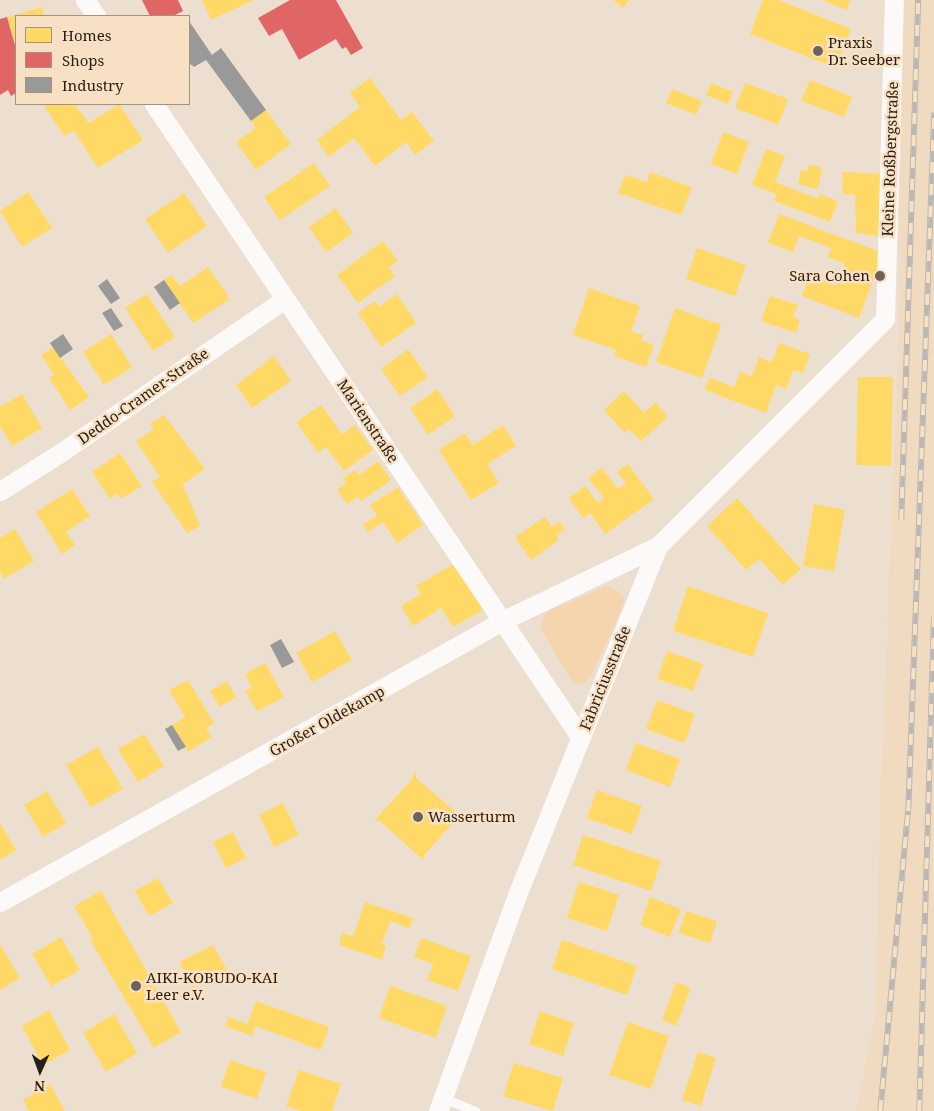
<!DOCTYPE html>
<html>
<head>
<meta charset="utf-8">
<style>
  body { margin:0 }
  #map { position:relative; width:934px; height:1111px; overflow:hidden; background:#ecdfd0; font-family:"Noto Serif",serif }
  div>[style] { position:absolute }
  .built>* { inset:0; background:#f0dbc1 }
  .green>* { inset:0; background:#f5d5ad }
  .homes>* { inset:0; background:#ffd966 }
  .shops>* { inset:0; background:#e06666 }
  .industry>* { inset:0; background:#999 }
  .lane>* { height:9px; margin:-4.5px; padding:0 4.5px; transform-origin:4.5px; border-radius:4.5px; background:#fcfaf8 }
  .street>* { height:19px; margin:-9.5px; padding:0 9.5px; transform-origin:9.5px; border-radius:9.5px; background:#fcfaf8 }
  .rail>* { height:5.5px; margin-top:-2.75px; transform-origin:0; background:repeating-linear-gradient(90deg,#f8e0c4 0 11px,#bbb8b4 0 22px); box-sizing:border-box; border-block:1px solid #bbb8b4 }
  .dots>* { width:14px; height:14px; translate:-50% -50%; box-sizing:border-box; border:2px solid #f8e0c4; border-radius:50% }
  span { translate:-50% -50%; white-space:nowrap; text-align:center; line-height:1.15; -webkit-text-stroke:5px #f8e0c4; paint-order:stroke }
  .poi-label { font-size:15px; color:#271e14 }
  .left { translate:0 -50%; text-align:left }
  .right { translate:-100% -50%; text-align:right }
  .street-label { font-size:15px; color:#271e14 }
  .legend { position:absolute; left:15px; top:15px; width:175px; height:90px; box-sizing:border-box; background:#f8e0c4; border:1px solid #a4927e; margin:0; padding:6px 9px; list-style:none; font-size:15px; color:#271e14 }
  .legend li { display:flex; align-items:center; gap:10px; height:25px }
  .legend b { width:25px; border:1px solid #a4927e }
  .north { position:absolute; left:15px; top:1046px; width:50px; height:50px; -webkit-text-stroke:4px #f8e0c4; paint-order:stroke; rotate:182deg; font-size:14px; font-weight:700; line-height:20px; text-align:center; color:#271e14 }
  .north::after { content:''; display:block; margin:auto; width:18px; height:22px; background:#271e14; clip-path:polygon(50% 0,100% 100%,50% 72%,0 100%) }
</style>
</head>
<body>
<div id="map">
  <div class="built">
    <i style="clip-path:polygon(903px 0,934px 0,934px 1111px,856px 1111px,876px 1010px,879px 834px,898px 356px)"></i>
  </div>
  <div class="green">
    <i style="clip-path:polygon(606px 586px,618px 591px,625px 601px,592px 675px,585px 683px,576px 684px,571px 680px,541px 629px,542px 620px,547px 612px)"></i>
  </div>
  <div class="homes">
    <i style="clip-path:polygon(202px 0,254px 0,211px 20px)"></i>
    <i style="clip-path:polygon(613px 0,629px 0,623px 8px)"></i>
    <i style="clip-path:polygon(763px 0,778px 0,851px 29px,836px 68px,750px 34px)"></i>
    <i style="clip-path:polygon(822px 0,850px 0,847px 10px)"></i>
    <i style="clip-path:polygon(42px 7px,44px 16px,16px 16px,16px 47px,7px 17px)"></i>
    <i style="clip-path:polygon(370px 78px,401px 120px,412px 112px,434px 141px,415px 155px,406px 142px,375px 166px,354px 138px,329px 157px,317px 140px,360px 107px,350px 93px)"></i>
    <i style="clip-path:polygon(810px 80px,852px 97px,844px 117px,801px 101px)"></i>
    <i style="clip-path:polygon(711px 83px,733px 92px,728px 104px,706px 95px)"></i>
    <i style="clip-path:polygon(745px 83px,788px 99px,778px 125px,735px 108px)"></i>
    <i style="clip-path:polygon(672px 89px,702px 101px,696px 115px,666px 103px)"></i>
    <i style="clip-path:polygon(43px 104px,74px 104px,89px 123px,119px 104px,143px 140px,98px 168px,74px 131px,64px 136px)"></i>
    <i style="clip-path:polygon(266px 110px,291px 144px,256px 170px,236px 142px,256px 128px,251px 121px)"></i>
    <i style="clip-path:polygon(723px 132px,749px 142px,737px 174px,711px 164px)"></i>
    <i style="clip-path:polygon(766px 149px,785px 156px,775px 182px,818px 199px,820px 194px,838px 201px,830px 222px,774px 201px,776px 194px,752px 185px)"></i>
    <i style="clip-path:polygon(314px 163px,330px 186px,280px 220px,264px 197px)"></i>
    <i style="clip-path:polygon(809px 164px,822px 168px,818px 189px,798px 184px,801px 170px,807px 172px)"></i>
    <i style="clip-path:polygon(650px 172px,692px 187px,681px 215px,618px 193px,625px 175px,647px 182px)"></i>
    <i style="clip-path:polygon(842px 172px,884px 174px,884px 237px,856px 233px,855px 195px,843px 194px)"></i>
    <i style="clip-path:polygon(28px 192px,52px 228px,22px 247px,0 211px)"></i>
    <i style="clip-path:polygon(184px 193px,207px 226px,168px 253px,145px 219px)"></i>
    <i style="clip-path:polygon(336px 208px,353px 233px,326px 252px,309px 227px)"></i>
    <i style="clip-path:polygon(779px 214px,883px 253px,859px 318px,802px 296px,809px 276px,836px 286px,845px 264px,828px 257px,831px 248px,799px 236px,793px 252px,768px 243px)"></i>
    <i style="clip-path:polygon(383px 241px,398px 261px,389px 268px,395px 276px,358px 303px,337px 275px)"></i>
    <i style="clip-path:polygon(697px 248px,746px 265px,735px 296px,686px 279px)"></i>
    <i style="clip-path:polygon(208px 267px,230px 299px,193px 323px,164px 280px,172px 275px,180px 286px)"></i>
    <i style="clip-path:polygon(589px 288px,640px 306px,631px 331px,643px 335px,641px 340px,654px 345px,646px 367px,614px 356px,616px 350px,573px 335px)"></i>
    <i style="clip-path:polygon(147px 294px,175px 337px,153px 351px,125px 308px)"></i>
    <i style="clip-path:polygon(397px 294px,416px 323px,381px 347px,358px 313px,375px 301px,379px 307px)"></i>
    <i style="clip-path:polygon(770px 296px,798px 305px,793px 317px,800px 320px,796px 333px,761px 321px)"></i>
    <i style="clip-path:polygon(675px 308px,721px 325px,702px 378px,656px 362px)"></i>
    <i style="clip-path:polygon(111px 334px,132px 367px,104px 385px,83px 352px)"></i>
    <i style="clip-path:polygon(779px 343px,810px 354px,803px 373px,793px 370px,786px 389px,776px 385px,766px 413px,705px 390px,709px 378px,734px 387px,740px 372px,752px 376px,759px 357px,772px 362px)"></i>
    <i style="clip-path:polygon(53px 347px,89px 397px,70px 410px,49px 378px,54px 375px,41px 355px)"></i>
    <i style="clip-path:polygon(408px 349px,428px 377px,400px 396px,381px 369px)"></i>
    <i style="clip-path:polygon(274px 356px,291px 381px,252px 408px,236px 385px)"></i>
    <i style="clip-path:polygon(858px 377px,893px 377px,891px 466px,856px 465px)"></i>
    <i style="clip-path:polygon(437px 389px,455px 416px,428px 435px,410px 408px)"></i>
    <i style="clip-path:polygon(624px 391px,644px 413px,656px 402px,668px 417px,641px 441px,629px 429px,625px 433px,604px 410px)"></i>
    <i style="clip-path:polygon(22px 394px,42px 428px,12px 446px,0 426px,0 407px)"></i>
    <i style="clip-path:polygon(321px 405px,342px 434px,355px 425px,373px 450px,344px 471px,326px 447px,318px 453px,296px 422px)"></i>
    <i style="clip-path:polygon(164px 415px,205px 469px,183px 484px,200px 526px,187px 533px,152px 482px,160px 477px,136px 441px,153px 430px,150px 424px)"></i>
    <i style="clip-path:polygon(503px 425px,516px 446px,487px 464px,499px 483px,471px 500px,439px 450px,465px 433px,473px 445px)"></i>
    <i style="clip-path:polygon(120px 453px,142px 486px,121px 499px,117px 493px,110px 499px,92px 472px)"></i>
    <i style="clip-path:polygon(378px 461px,391px 480px,361px 501px,358px 497px,347px 504px,337px 490px,346px 483px,343px 478px,355px 470px,359px 475px)"></i>
    <i style="clip-path:polygon(628px 464px,654px 499px,605px 534px,590px 513px,583px 518px,569px 498px,585px 486px,598px 503px,604px 498px,588px 478px,602px 468px,618px 489px,626px 483px,617px 472px)"></i>
    <i style="clip-path:polygon(398px 487px,423px 525px,397px 543px,383px 522px,368px 532px,363px 525px,377px 515px,370px 505px)"></i>
    <i style="clip-path:polygon(72px 489px,90px 516px,66px 532px,75px 545px,62px 554px,36px 512px)"></i>
    <i style="clip-path:polygon(737px 498px,801px 569px,783px 585px,759px 559px,746px 570px,707px 526px)"></i>
    <i style="clip-path:polygon(814px 504px,845px 510px,834px 571px,803px 566px)"></i>
    <i style="clip-path:polygon(545px 517px,552px 527px,560px 522px,565px 529px,556px 535px,559px 540px,531px 560px,515px 537px)"></i>
    <i style="clip-path:polygon(15px 529px,34px 561px,4px 579px,0 572px,0 538px)"></i>
    <i style="clip-path:polygon(455px 563px,483px 610px,453px 627px,441px 608px,413px 626px,401px 606px,421px 594px,416px 586px)"></i>
    <i style="clip-path:polygon(688px 586px,768px 613px,753px 657px,673px 631px)"></i>
    <i style="clip-path:polygon(335px 631px,352px 660px,312px 682px,296px 653px)"></i>
    <i style="clip-path:polygon(667px 651px,703px 664px,693px 691px,657px 679px)"></i>
    <i style="clip-path:polygon(265px 663px,284px 697px,257px 711px,245px 691px,252px 687px,245px 674px)"></i>
    <i style="clip-path:polygon(188px 680px,214px 723px,206px 728px,212px 737px,188px 752px,172px 725px,185px 717px,169px 690px)"></i>
    <i style="clip-path:polygon(227px 681px,236px 697px,220px 707px,210px 691px)"></i>
    <i style="clip-path:polygon(657px 700px,695px 714px,684px 743px,646px 729px)"></i>
    <i style="clip-path:polygon(144px 734px,164px 766px,138px 782px,118px 749px)"></i>
    <i style="clip-path:polygon(636px 743px,680px 759px,670px 787px,626px 770px)"></i>
    <i style="clip-path:polygon(98px 747px,123px 789px,91px 807px,66px 765px)"></i>
    <i style="clip-path:polygon(413px 772px,416px 772px,416px 778px,457px 813px,463px 812px,424px 855px,424px 861px,380px 821px,374px 821px,413px 778px)"></i>
    <i style="clip-path:polygon(597px 790px,642px 806px,632px 834px,587px 818px)"></i>
    <i style="clip-path:polygon(47px 791px,66px 823px,43px 837px,24px 805px)"></i>
    <i style="clip-path:polygon(283px 803px,299px 835px,274px 847px,259px 815px)"></i>
    <i style="clip-path:polygon(0 823px,16px 850px,0 860px)"></i>
    <i style="clip-path:polygon(233px 832px,246px 858px,226px 868px,213px 842px)"></i>
    <i style="clip-path:polygon(583px 835px,661px 861px,651px 891px,573px 865px)"></i>
    <i style="clip-path:polygon(158px 878px,173px 903px,149px 916px,135px 891px)"></i>
    <i style="clip-path:polygon(579px 882px,619px 895px,607px 931px,567px 918px)"></i>
    <i style="clip-path:polygon(101px 891px,181px 1032px,154px 1048px,90px 940px,93px 938px,74px 906px)"></i>
    <i style="clip-path:polygon(650px 897px,681px 909px,670px 937px,640px 925px)"></i>
    <i style="clip-path:polygon(365px 902px,413px 918px,410px 928px,390px 921px,382px 944px,386px 946px,382px 960px,339px 945px,342px 933px,353px 936px)"></i>
    <i style="clip-path:polygon(686px 911px,717px 921px,710px 943px,679px 933px)"></i>
    <i style="clip-path:polygon(61px 937px,80px 970px,51px 986px,32px 954px)"></i>
    <i style="clip-path:polygon(421px 938px,471px 956px,458px 991px,427px 980px,433px 964px,414px 957px)"></i>
    <i style="clip-path:polygon(562px 940px,637px 966px,627px 995px,552px 969px)"></i>
    <i style="clip-path:polygon(0 944px,20px 978px,0 990px)"></i>
    <i style="clip-path:polygon(213px 945px,227px 970px,193px 988px,179px 962px)"></i>
    <i style="clip-path:polygon(676px 982px,691px 988px,676px 1026px,662px 1020px)"></i>
    <i style="clip-path:polygon(390px 986px,447px 1006px,436px 1038px,379px 1018px)"></i>
    <i style="clip-path:polygon(256px 1001px,329px 1027px,321px 1050px,255px 1026px,252px 1036px,225px 1026px,229px 1017px,247px 1024px)"></i>
    <i style="clip-path:polygon(49px 1010px,70px 1050px,43px 1065px,22px 1026px)"></i>
    <i style="clip-path:polygon(540px 1011px,574px 1023px,563px 1056px,529px 1044px)"></i>
    <i style="clip-path:polygon(114px 1014px,137px 1053px,106px 1072px,83px 1033px)"></i>
    <i style="clip-path:polygon(628px 1022px,669px 1036px,651px 1089px,609px 1075px)"></i>
    <i style="clip-path:polygon(698px 1052px,716px 1058px,701px 1106px,682px 1100px)"></i>
    <i style="clip-path:polygon(230px 1060px,266px 1072px,257px 1099px,221px 1087px)"></i>
    <i style="clip-path:polygon(514px 1063px,563px 1078px,553px 1111px,503px 1096px)"></i>
    <i style="clip-path:polygon(299px 1070px,341px 1084px,332px 1111px,301px 1111px,286px 1106px)"></i>
    <i style="clip-path:polygon(50px 1084px,65px 1111px,29px 1111px,23px 1100px)"></i>
  </div>
  <div class="shops">
    <i style="clip-path:polygon(142px 0,178px 0,183px 11px,173px 16px,150px 16px)"></i>
    <i style="clip-path:polygon(290px 0,336px 0,363px 48px,351px 55px,346px 47px,342px 49px,336px 39px,299px 60px,282px 29px,269px 36px,258px 18px)"></i>
    <i style="clip-path:polygon(7px 17px,16px 49px,16px 93px,11px 96px,8px 90px,0 95px,0 19px)"></i>
  </div>
  <div class="industry">
    <i style="clip-path:polygon(189px 21px,212px 55px,221px 48px,266px 110px,251px 121px,206px 60px,194px 67px,189px 63px)"></i>
    <i style="clip-path:polygon(107px 279px,120px 298px,111px 304px,98px 286px)"></i>
    <i style="clip-path:polygon(164px 280px,180px 303px,170px 310px,154px 287px)"></i>
    <i style="clip-path:polygon(111px 308px,123px 326px,114px 331px,102px 313px)"></i>
    <i style="clip-path:polygon(63px 334px,73px 349px,60px 358px,50px 343px)"></i>
    <i style="clip-path:polygon(281px 639px,294px 662px,282px 668px,270px 645px)"></i>
    <i style="clip-path:polygon(172px 725px,186px 747px,178px 751px,165px 729px)"></i>
  </div>
  <div class="lane">
    <i style="left:443px;top:1098px;width:35px;rotate:22deg"></i>
  </div>
  <div class="street">
    <i style="left:85px;top:0;width:19px;rotate:55deg"></i>
    <i style="left:154px;top:104px;width:764px;rotate:56.04deg"></i>
    <i style="left:0;top:491px;width:71px;rotate:-32.3deg"></i>
    <i style="left:60px;top:453px;width:273px;rotate:-34.4deg"></i>
    <i style="left:0;top:902px;width:578px;rotate:-29.23deg"></i>
    <i style="left:504px;top:620px;width:171px;rotate:-25.7deg"></i>
    <i style="left:438px;top:1111px;width:235px;rotate:-69.9deg"></i>
    <i style="left:519px;top:890px;width:371px;rotate:-68deg"></i>
    <i style="left:658px;top:546px;width:321px;rotate:-45deg"></i>
    <i style="left:885px;top:319px;width:319px;rotate:-88.4deg"></i>
  </div>
  <div class="rail">
    <i style="left:901px;top:520px;width:520px;rotate:-88.13deg"></i>
    <i style="left:880px;top:1111px;width:301px;rotate:-84.7deg"></i>
    <i style="left:908px;top:811px;width:699px;rotate:-87.87deg"></i>
    <i style="left:919px;top:1111px;width:494px;rotate:-88.3deg"></i>
  </div>
  <div class="dots">
    <i style="left:818px;top:51px;background:#6c6256"></i>
    <i style="left:880px;top:276px;background:#6c6256"></i>
    <i style="left:418px;top:817px;background:#6c6256"></i>
    <i style="left:136px;top:986px;background:#6c6256"></i>
  </div>
  <div class="poi-label">
    <span class="left" style="left:828px;top:51px">Praxis<br>Dr. Seeber</span>
    <span class="right" style="left:870px;top:276px">Sara Cohen</span>
    <span class="left" style="left:428px;top:817px">Wasserturm</span>
    <span class="left" style="left:146px;top:986px">AIKI-KOBUDO-KAI<br>Leer e.V.</span>
  </div>
  <div class="street-label">
    <span style="left:890px;top:159px;rotate:-88deg">Kleine Roßbergstraße</span>
    <span style="left:143px;top:396px;rotate:-35deg">Deddo-Cramer-Straße</span>
    <span style="left:368px;top:421px;rotate:56deg">Marienstraße</span>
    <span style="left:605px;top:678px;rotate:-68deg">Fabriciusstraße</span>
    <span style="left:327px;top:721px;rotate:-29deg">Großer Oldekamp</span>
  </div>
  <ul class="legend">
  <li><b style="height:14px;background:#ffd966"></b>Homes</li>
  <li><b style="height:14px;background:#e06666"></b>Shops</li>
  <li><b style="height:14px;background:#999"></b>Industry</li>
  </ul>
  <div class="north">N</div>
</div>
</body>
</html>
